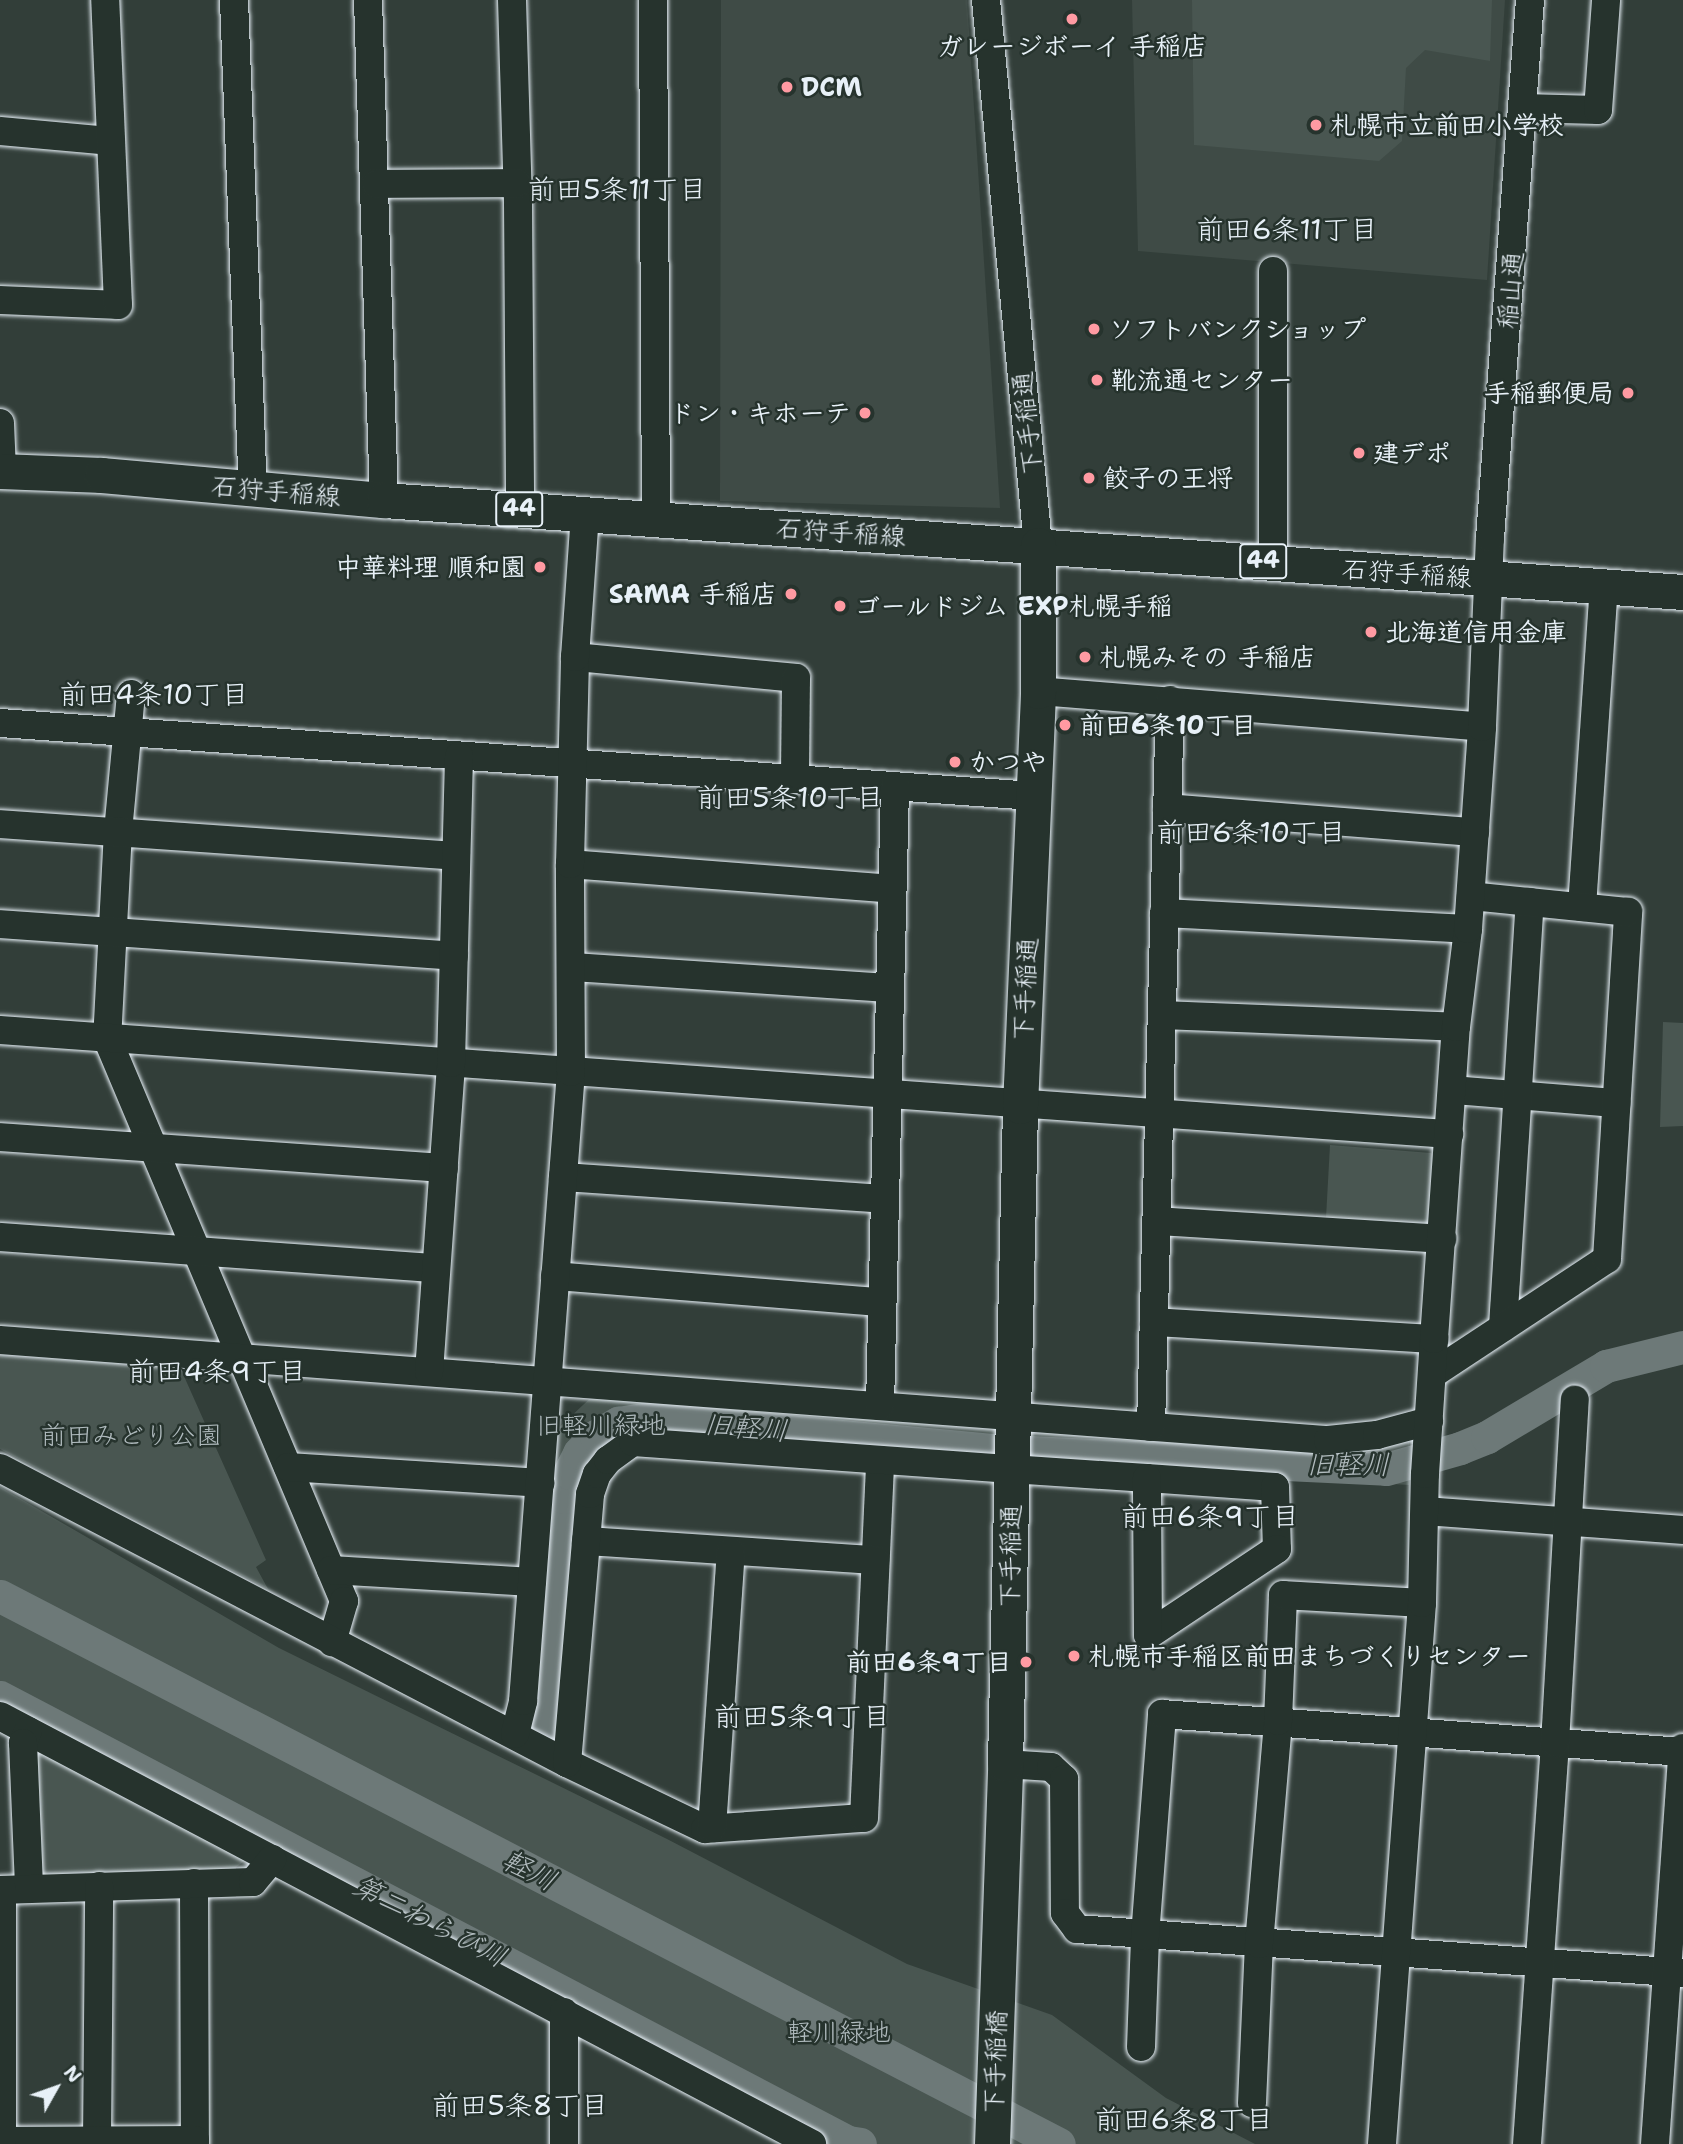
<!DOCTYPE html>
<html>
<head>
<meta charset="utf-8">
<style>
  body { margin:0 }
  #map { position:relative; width:1683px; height:2144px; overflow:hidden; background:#323e39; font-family:"Shantell Sans","Klee One",sans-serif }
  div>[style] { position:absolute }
  .built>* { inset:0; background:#3f4b46 }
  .green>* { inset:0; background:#495651 }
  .river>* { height:33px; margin:-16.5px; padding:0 16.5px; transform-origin:16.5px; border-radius:16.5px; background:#6d7978 }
  .roads { filter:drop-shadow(0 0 2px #e8f1f8) drop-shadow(0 0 2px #e8f1f8) }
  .minor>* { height:28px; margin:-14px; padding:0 14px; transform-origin:14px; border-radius:14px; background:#26332d }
  .major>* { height:35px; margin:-17.5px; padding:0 17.5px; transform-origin:17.5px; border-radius:17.5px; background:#26332d }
  .dots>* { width:19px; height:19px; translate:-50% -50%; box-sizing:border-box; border:4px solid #26332d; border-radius:50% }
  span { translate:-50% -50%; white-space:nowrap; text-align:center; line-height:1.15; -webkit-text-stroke:5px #26332d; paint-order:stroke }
  .shield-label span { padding:2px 5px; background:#26332d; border:2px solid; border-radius:5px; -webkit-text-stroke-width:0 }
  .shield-label { font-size:24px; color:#e8f1f8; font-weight:700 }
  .poi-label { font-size:26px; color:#e8f1f8; font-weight:700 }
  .left { translate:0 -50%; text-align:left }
  .right { translate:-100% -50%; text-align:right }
  .street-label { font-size:26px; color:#e8f1f8 }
  .park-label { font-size:26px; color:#b0bbbe }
  .neighbourhood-label { font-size:28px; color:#e8f1f8 }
  .water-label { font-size:28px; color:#b1bbbe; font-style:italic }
  .north { position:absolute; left:21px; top:2053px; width:70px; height:70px; -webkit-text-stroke:5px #26332d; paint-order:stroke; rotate:50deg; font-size:19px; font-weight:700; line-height:28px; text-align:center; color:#e8f1f8 }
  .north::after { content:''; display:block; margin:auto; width:24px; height:32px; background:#e8f1f8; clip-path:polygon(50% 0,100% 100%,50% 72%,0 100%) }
</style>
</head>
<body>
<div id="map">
  <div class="built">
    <i style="clip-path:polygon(721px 0,967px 0,1000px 508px,720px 501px)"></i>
    <i style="clip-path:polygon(1132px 0,1505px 0,1487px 280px,1138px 251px)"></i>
  </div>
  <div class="green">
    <i style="clip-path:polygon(1192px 0,1492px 0,1490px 61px,1425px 50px,1406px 68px,1402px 141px,1379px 161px,1194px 145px)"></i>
    <i style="clip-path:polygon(1663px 1022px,1683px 1023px,1683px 1126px,1660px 1127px)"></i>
    <i style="clip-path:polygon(1330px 1145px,1431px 1153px,1438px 1159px,1430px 1221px,1425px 1226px,1326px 1218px)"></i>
    <i style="clip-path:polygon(0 1350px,179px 1365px,266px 1560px,256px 1567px,268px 1589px,0 1449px)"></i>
    <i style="clip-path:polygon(600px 1389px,1409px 1431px,1409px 1485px,630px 1436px,597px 1466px,563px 1751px,523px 1725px,550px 1436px)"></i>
    <i style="clip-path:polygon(0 1487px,279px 1648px,667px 1839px,907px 1964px,1052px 2015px,1166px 2098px,1255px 2144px,868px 2144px,800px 2117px,0 1694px)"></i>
    <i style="clip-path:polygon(41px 1752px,248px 1858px,234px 1869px,36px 1875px,32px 1759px)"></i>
  </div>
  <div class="river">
    <i style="left:1029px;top:1452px;width:357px;rotate:2.7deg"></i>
    <i style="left:1386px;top:1469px;width:77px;rotate:-15.8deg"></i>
    <i style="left:1460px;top:1448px;width:29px;rotate:-22deg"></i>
    <i style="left:1487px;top:1437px;width:139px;rotate:-30.8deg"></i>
    <i style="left:1606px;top:1366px;width:79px;rotate:-13.9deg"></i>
    <i style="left:0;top:1596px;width:1192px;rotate:27.36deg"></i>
    <i style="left:0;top:1697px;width:958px;rotate:27.69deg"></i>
    <i style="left:848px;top:2142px;width:12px;rotate:9deg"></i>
    <i style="left:549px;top:1730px;width:14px;rotate:-107deg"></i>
    <i style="left:545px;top:1717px;width:221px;rotate:-85.3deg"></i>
    <i style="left:563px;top:1497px;width:25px;rotate:-76deg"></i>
    <i style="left:569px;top:1473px;width:22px;rotate:-63deg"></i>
    <i style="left:579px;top:1453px;width:24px;rotate:-45deg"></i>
    <i style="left:596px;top:1436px;width:26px;rotate:-31deg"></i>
    <i style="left:618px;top:1423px;width:30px;rotate:-9deg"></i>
    <i style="left:648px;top:1418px;width:348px;rotate:5.3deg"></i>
  </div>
  <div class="roads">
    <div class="minor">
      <i style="left:234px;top:0;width:489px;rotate:87.8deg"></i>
      <i style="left:368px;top:0;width:500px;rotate:88.17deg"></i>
      <i style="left:512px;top:0;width:203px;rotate:88.3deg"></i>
      <i style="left:518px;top:203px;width:306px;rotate:89.6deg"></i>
      <i style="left:653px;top:0;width:518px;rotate:89.67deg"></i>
      <i style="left:986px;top:0;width:547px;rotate:84.55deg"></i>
      <i style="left:1524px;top:108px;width:74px;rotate:1.5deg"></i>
      <i style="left:1598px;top:110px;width:110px;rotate:-85.8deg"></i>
      <i style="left:0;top:131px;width:109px;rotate:5.2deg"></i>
      <i style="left:376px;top:184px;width:141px;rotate:-0.4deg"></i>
      <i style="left:1273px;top:271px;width:291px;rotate:90deg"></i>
      <i style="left:0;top:300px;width:118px;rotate:2.4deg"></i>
      <i style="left:118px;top:305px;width:305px;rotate:-92.4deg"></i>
      <i style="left:0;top:423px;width:48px;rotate:87.6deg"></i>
      <i style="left:575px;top:657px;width:222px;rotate:5.4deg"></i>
      <i style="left:796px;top:678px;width:101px;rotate:90.6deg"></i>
      <i style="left:1038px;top:691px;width:445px;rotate:4.6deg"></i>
      <i style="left:131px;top:694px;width:138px;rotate:95.4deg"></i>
      <i style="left:118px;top:831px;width:207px;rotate:93deg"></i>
      <i style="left:107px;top:1038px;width:611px;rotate:67.17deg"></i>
      <i style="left:344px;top:1601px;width:43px;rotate:106.3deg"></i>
      <i style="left:0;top:723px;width:1037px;rotate:4.04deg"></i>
      <i style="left:1167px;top:808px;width:309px;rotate:4.5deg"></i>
      <i style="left:0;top:824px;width:457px;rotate:4deg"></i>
      <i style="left:570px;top:864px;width:323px;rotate:4.4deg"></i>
      <i style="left:1582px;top:907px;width:321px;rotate:-86.1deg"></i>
      <i style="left:1164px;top:913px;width:304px;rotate:3deg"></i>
      <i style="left:0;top:924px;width:455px;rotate:4deg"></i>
      <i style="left:572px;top:967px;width:318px;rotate:3.8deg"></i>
      <i style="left:1162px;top:1015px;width:294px;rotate:2.3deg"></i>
      <i style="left:0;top:1030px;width:1453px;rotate:4.11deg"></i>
      <i style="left:1453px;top:1090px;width:164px;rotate:4.6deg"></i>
      <i style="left:0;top:1137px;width:445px;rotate:4deg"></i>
      <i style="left:563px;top:1177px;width:322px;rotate:3.9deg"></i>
      <i style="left:1157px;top:1221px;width:286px;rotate:3.6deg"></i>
      <i style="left:0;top:1237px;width:437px;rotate:4.1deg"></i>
      <i style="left:555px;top:1276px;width:327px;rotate:4.6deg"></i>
      <i style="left:1154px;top:1322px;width:281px;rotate:3.5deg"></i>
      <i style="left:1503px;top:1327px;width:426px;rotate:-86.4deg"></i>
      <i style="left:0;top:1340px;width:1332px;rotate:4.31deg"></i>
      <i style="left:1328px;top:1440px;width:49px;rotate:-5.8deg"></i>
      <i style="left:1377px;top:1435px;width:54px;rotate:-15.1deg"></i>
      <i style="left:429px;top:1372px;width:310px;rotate:-85.9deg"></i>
      <i style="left:451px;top:1063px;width:307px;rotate:-88.5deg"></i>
      <i style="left:1434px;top:1373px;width:207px;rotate:-33.4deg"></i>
      <i style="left:1607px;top:1259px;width:348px;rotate:-86.5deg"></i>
      <i style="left:1628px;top:912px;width:158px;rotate:-174.2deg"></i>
      <i style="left:880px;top:1406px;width:620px;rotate:-88.61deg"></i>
      <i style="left:1151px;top:1427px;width:727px;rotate:-88.5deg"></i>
      <i style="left:288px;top:1467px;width:253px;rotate:3.6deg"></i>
      <i style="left:0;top:1468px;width:639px;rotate:27.49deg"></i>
      <i style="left:567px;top:1763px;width:153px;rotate:25.6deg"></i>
      <i style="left:705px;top:1829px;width:159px;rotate:-4deg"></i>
      <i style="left:864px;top:1818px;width:358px;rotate:-87.4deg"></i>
      <i style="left:1425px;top:1511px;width:259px;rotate:4.2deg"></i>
      <i style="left:586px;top:1541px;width:290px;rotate:3.8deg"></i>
      <i style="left:331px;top:1570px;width:201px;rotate:3.4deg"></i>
      <i style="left:0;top:1716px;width:918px;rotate:27.79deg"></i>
      <i style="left:28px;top:1731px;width:13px;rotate:113deg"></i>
      <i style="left:23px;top:1743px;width:146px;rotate:87.6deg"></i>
      <i style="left:515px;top:1734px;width:34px;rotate:-76deg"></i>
      <i style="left:523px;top:1701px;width:631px;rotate:-85.64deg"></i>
      <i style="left:571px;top:1072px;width:208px;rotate:-90.3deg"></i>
      <i style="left:570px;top:864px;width:207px;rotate:-88.6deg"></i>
      <i style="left:575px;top:657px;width:144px;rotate:-86deg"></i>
      <i style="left:567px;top:1763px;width:270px;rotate:-85.1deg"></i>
      <i style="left:590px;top:1494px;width:21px;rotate:-71deg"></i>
      <i style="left:597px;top:1474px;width:18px;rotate:-52deg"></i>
      <i style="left:608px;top:1460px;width:31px;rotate:-36deg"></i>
      <i style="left:633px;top:1442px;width:379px;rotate:4.1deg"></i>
      <i style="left:1011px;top:1469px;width:136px;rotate:3.8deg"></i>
      <i style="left:1147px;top:1478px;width:128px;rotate:4deg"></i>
      <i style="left:1275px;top:1487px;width:62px;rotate:88.2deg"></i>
      <i style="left:1277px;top:1549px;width:155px;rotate:146.3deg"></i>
      <i style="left:1148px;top:1635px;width:157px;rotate:-90.4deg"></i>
      <i style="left:1005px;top:1764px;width:46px;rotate:3.7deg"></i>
      <i style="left:1051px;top:1767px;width:18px;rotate:43deg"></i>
      <i style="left:1064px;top:1779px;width:134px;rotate:89.6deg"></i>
      <i style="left:1065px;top:1913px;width:20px;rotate:53deg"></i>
      <i style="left:1077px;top:1929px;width:608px;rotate:4.15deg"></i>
      <i style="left:712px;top:1828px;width:277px;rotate:-86.1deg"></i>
      <i style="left:194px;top:1883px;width:261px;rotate:89.8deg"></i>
      <i style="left:0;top:1890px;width:253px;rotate:-1.8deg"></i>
      <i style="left:253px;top:1882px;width:30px;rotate:-50deg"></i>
      <i style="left:564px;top:2012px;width:132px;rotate:90deg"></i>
      <i style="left:1141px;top:2047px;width:111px;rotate:-87.9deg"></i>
      <i style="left:1145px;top:1936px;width:223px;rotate:-85.6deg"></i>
      <i style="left:1162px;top:1714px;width:522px;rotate:4.17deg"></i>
      <i style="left:1252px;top:2103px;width:159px;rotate:-87.5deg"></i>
      <i style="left:1259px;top:1944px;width:224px;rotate:-85.1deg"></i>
      <i style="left:1278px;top:1721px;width:126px;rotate:-87.7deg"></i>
      <i style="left:1283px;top:1595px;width:139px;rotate:3.3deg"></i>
      <i style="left:97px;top:2140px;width:254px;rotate:-89.5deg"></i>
      <i style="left:0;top:2141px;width:195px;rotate:-0.3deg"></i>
      <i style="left:2px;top:2141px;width:251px;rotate:-90deg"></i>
      <i style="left:1382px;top:2144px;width:542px;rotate:-85.77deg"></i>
      <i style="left:1422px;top:1603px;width:129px;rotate:-88.7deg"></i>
      <i style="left:1425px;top:1474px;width:135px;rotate:-86.2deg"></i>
      <i style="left:1434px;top:1339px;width:313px;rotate:-86deg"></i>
      <i style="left:1456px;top:1027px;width:99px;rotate:-83deg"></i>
      <i style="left:1468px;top:929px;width:202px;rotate:-86deg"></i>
      <i style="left:1482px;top:727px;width:189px;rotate:-87.6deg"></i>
      <i style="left:1490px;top:538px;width:539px;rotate:-85.75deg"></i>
      <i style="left:1527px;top:2144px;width:402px;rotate:-86deg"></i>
      <i style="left:1555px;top:1743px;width:344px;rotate:-86.7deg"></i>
      <i style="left:1655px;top:2144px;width:397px;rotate:-86deg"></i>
    </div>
    <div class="major">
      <i style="left:0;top:471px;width:102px;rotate:2.2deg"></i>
      <i style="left:102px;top:475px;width:283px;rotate:5.1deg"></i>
      <i style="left:384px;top:500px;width:1302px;rotate:4.05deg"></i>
      <i style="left:992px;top:2144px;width:380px;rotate:-88deg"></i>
      <i style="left:1005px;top:1764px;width:658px;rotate:-88.69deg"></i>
      <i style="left:1020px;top:1106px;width:415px;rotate:-87.5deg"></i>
      <i style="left:1038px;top:691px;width:146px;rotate:-90deg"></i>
    </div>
  </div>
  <div class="dots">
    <i style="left:1072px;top:19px;background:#ff9aa2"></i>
    <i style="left:787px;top:87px;background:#ff9aa2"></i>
    <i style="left:1316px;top:125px;background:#ff9aa2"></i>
    <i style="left:1094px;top:329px;background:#ff9aa2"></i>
    <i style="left:1097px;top:380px;background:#ff9aa2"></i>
    <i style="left:1628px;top:393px;background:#ff9aa2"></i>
    <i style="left:865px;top:413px;background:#ff9aa2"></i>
    <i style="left:1359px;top:453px;background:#ff9aa2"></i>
    <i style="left:1089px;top:478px;background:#ff9aa2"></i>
    <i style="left:540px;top:567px;background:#ff9aa2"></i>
    <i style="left:791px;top:594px;background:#ff9aa2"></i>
    <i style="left:840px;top:606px;background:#ff9aa2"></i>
    <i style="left:1371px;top:632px;background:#ff9aa2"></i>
    <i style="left:1085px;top:657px;background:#ff9aa2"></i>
    <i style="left:1065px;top:725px;background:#ff9aa2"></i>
    <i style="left:955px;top:762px;background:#ff9aa2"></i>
    <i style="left:1074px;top:1656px;background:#ff9aa2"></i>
    <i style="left:1026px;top:1662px;background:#ff9aa2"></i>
  </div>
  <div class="shield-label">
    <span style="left:519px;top:509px">44</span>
    <span style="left:1263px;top:561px">44</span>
  </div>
  <div class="poi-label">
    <span style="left:1072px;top:46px">ガレージボーイ 手稲店</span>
    <span class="left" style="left:801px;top:87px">DCM</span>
    <span class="left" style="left:1330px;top:125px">札幌市立前田小学校</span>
    <span class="left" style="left:1108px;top:329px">ソフトバンクショップ</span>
    <span class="left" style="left:1111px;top:380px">靴流通センター</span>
    <span class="right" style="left:1614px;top:393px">手稲郵便局</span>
    <span class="right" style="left:851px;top:413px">ドン・キホーテ</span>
    <span class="left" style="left:1373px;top:453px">建デポ</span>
    <span class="left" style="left:1103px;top:478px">餃子の王将</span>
    <span class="right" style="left:526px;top:567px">中華料理 順和園</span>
    <span class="right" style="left:777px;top:594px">SAMA 手稲店</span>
    <span class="left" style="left:854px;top:606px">ゴールドジム EXP札幌手稲</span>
    <span class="left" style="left:1385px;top:632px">北海道信用金庫</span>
    <span class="left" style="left:1099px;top:657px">札幌みその 手稲店</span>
    <span class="left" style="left:1079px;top:725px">前田6条10丁目</span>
    <span class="left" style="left:969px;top:762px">かつや</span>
    <span class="left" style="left:1088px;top:1656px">札幌市手稲区前田まちづくりセンター</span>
    <span class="right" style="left:1012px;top:1662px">前田6条9丁目</span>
  </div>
  <div class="street-label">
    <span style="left:1510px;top:290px;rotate:-85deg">稲山通</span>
    <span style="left:1027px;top:423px;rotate:-96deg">下手稲通</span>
    <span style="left:276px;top:491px;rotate:5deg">石狩手稲線</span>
    <span style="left:841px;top:532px;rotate:4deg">石狩手稲線</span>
    <span style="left:1407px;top:573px;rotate:4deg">石狩手稲線</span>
    <span style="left:1025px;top:989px;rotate:-87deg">下手稲通</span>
    <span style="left:1010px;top:1556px;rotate:-89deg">下手稲通</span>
    <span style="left:995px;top:2062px;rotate:-88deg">下手稲橋</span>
  </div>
  <div class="park-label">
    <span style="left:601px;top:1425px">旧軽川緑地</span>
    <span style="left:131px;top:1435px">前田みどり公園</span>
    <span style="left:839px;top:2032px">軽川緑地</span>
  </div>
  <div class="neighbourhood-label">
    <span style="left:617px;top:189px">前田5条11丁目</span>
    <span style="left:1287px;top:229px">前田6条11丁目</span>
    <span style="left:154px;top:694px">前田4条10丁目</span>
    <span style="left:790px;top:797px">前田5条10丁目</span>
    <span style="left:1251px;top:832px">前田6条10丁目</span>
    <span style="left:217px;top:1371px">前田4条9丁目</span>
    <span style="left:1210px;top:1516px">前田6条9丁目</span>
    <span style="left:802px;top:1716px">前田5条9丁目</span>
    <span style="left:520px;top:2105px">前田5条8丁目</span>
    <span style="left:1184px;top:2119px">前田6条8丁目</span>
  </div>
  <div class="water-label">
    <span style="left:746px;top:1427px;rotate:5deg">旧軽川</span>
    <span style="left:1348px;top:1464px">旧軽川</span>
    <span style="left:530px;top:1870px;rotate:27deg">軽川</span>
    <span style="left:430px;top:1921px;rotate:27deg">第二わらび川</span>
  </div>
  <div class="north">N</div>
</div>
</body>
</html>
